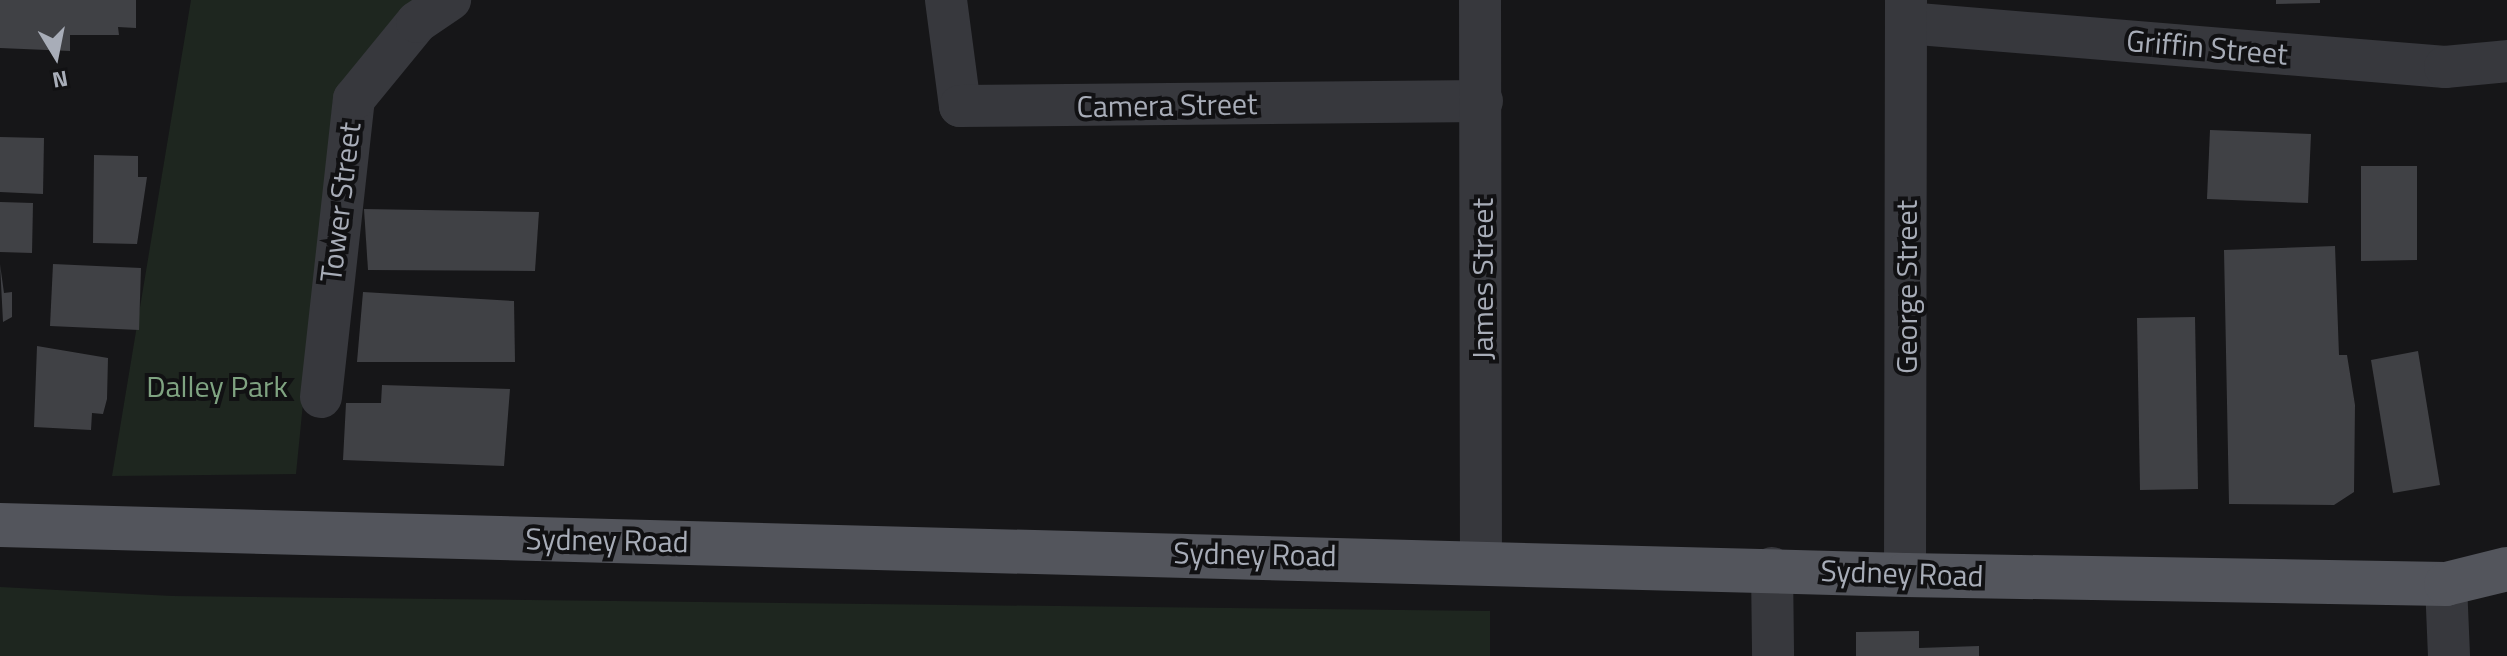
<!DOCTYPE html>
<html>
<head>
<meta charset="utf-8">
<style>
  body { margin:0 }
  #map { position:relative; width:2507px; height:656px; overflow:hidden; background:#161618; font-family:"Titillium Web",sans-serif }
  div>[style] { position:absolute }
  .green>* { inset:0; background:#1e261f }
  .building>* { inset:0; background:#404145 }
  .minor>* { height:42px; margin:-21px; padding:0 21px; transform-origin:21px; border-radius:21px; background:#37383d }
  .primary>* { height:44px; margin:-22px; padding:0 22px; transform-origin:22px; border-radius:22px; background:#53555c }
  span { translate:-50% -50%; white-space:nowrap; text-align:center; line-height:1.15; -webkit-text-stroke:8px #111113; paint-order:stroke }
  .street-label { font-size:30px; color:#a8adb8 }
  .park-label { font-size:30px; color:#7fa381 }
  .north { position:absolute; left:16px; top:16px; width:80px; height:80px; -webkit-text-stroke:6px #111113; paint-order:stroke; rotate:170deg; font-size:22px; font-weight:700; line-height:32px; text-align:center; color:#a8adb8 }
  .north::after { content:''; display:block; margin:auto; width:28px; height:36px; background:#a8adb8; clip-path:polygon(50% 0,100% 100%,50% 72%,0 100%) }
</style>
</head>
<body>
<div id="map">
  <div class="green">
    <i style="clip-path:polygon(191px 0,416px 0,333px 101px,296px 474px,112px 476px)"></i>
    <i style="clip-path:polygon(0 587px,172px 596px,1490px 611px,1490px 656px,0 656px)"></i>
  </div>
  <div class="building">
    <i style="clip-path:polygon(0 0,136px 0,136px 28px,118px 27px,119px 35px,70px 35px,70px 51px,0 48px)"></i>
    <i style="clip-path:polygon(2276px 0,2320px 0,2320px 3px,2276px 4px)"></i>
    <i style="clip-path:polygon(2210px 130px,2311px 134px,2308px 203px,2207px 199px)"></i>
    <i style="clip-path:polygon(0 137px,44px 138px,43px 194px,0 192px)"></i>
    <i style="clip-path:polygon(94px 155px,138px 156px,138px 177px,147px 177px,137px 244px,93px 243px)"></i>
    <i style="clip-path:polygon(2361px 166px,2417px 166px,2417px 260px,2361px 261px)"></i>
    <i style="clip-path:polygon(0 202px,33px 203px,32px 253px,0 252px)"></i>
    <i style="clip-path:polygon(364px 209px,539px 212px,535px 271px,368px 270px)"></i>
    <i style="clip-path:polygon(2335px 246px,2339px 355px,2347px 355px,2355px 405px,2354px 492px,2334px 505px,2229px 504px,2224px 250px)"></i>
    <i style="clip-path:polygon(0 264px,4px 293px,12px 292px,12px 317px,3px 322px)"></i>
    <i style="clip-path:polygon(53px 264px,141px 268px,139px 330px,50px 326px)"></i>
    <i style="clip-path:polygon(363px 292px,514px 301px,515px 362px,357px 362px)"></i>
    <i style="clip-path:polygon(2195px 317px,2198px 489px,2140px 490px,2137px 318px)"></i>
    <i style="clip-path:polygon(37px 346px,108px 358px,107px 399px,103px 414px,92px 413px,91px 430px,34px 427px)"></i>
    <i style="clip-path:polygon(2418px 351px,2440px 485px,2393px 493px,2371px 360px)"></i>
    <i style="clip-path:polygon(382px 385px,510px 389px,504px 466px,343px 460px,346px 403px,381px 403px)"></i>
    <i style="clip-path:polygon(1919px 631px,1919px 648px,1979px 646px,1979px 656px,1856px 656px,1856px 632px)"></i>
  </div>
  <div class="minor">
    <i style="left:946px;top:0;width:107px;rotate:82.5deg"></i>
    <i style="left:960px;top:106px;width:522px;rotate:-0.55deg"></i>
    <i style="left:1480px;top:0;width:559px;rotate:89.9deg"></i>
    <i style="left:1906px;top:23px;width:541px;rotate:4.67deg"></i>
    <i style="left:2445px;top:67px;width:62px;rotate:-5.5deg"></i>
    <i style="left:321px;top:397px;width:300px;rotate:-83.7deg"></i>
    <i style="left:354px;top:99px;width:99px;rotate:-50.7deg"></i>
    <i style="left:417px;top:22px;width:40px;rotate:-34deg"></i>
    <i style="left:1772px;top:568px;width:88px;rotate:89.3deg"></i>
    <i style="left:1905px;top:575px;width:575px;rotate:-89.9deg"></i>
    <i style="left:2446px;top:584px;width:72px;rotate:87.6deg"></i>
  </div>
  <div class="primary">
    <i style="left:0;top:525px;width:1906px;rotate:1.5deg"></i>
    <i style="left:1905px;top:575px;width:541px;rotate:0.95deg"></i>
    <i style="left:2446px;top:584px;width:63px;rotate:-13.8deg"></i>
  </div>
  <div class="street-label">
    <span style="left:2207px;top:47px;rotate:5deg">Griffin Street</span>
    <span style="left:1167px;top:105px;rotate:-1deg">Camera Street</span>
    <span style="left:340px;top:202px;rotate:-83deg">Tower Street</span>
    <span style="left:1482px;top:279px;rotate:-90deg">James Street</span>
    <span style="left:1906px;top:287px;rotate:-90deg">George Street</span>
    <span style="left:607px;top:540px;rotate:1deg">Sydney Road</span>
    <span style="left:1255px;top:554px;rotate:1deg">Sydney Road</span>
    <span style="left:1902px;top:573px;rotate:2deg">Sydney Road</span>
  </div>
  <div class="park-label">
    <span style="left:217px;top:386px">Dalley Park</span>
  </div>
  <div class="north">N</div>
</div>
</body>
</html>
